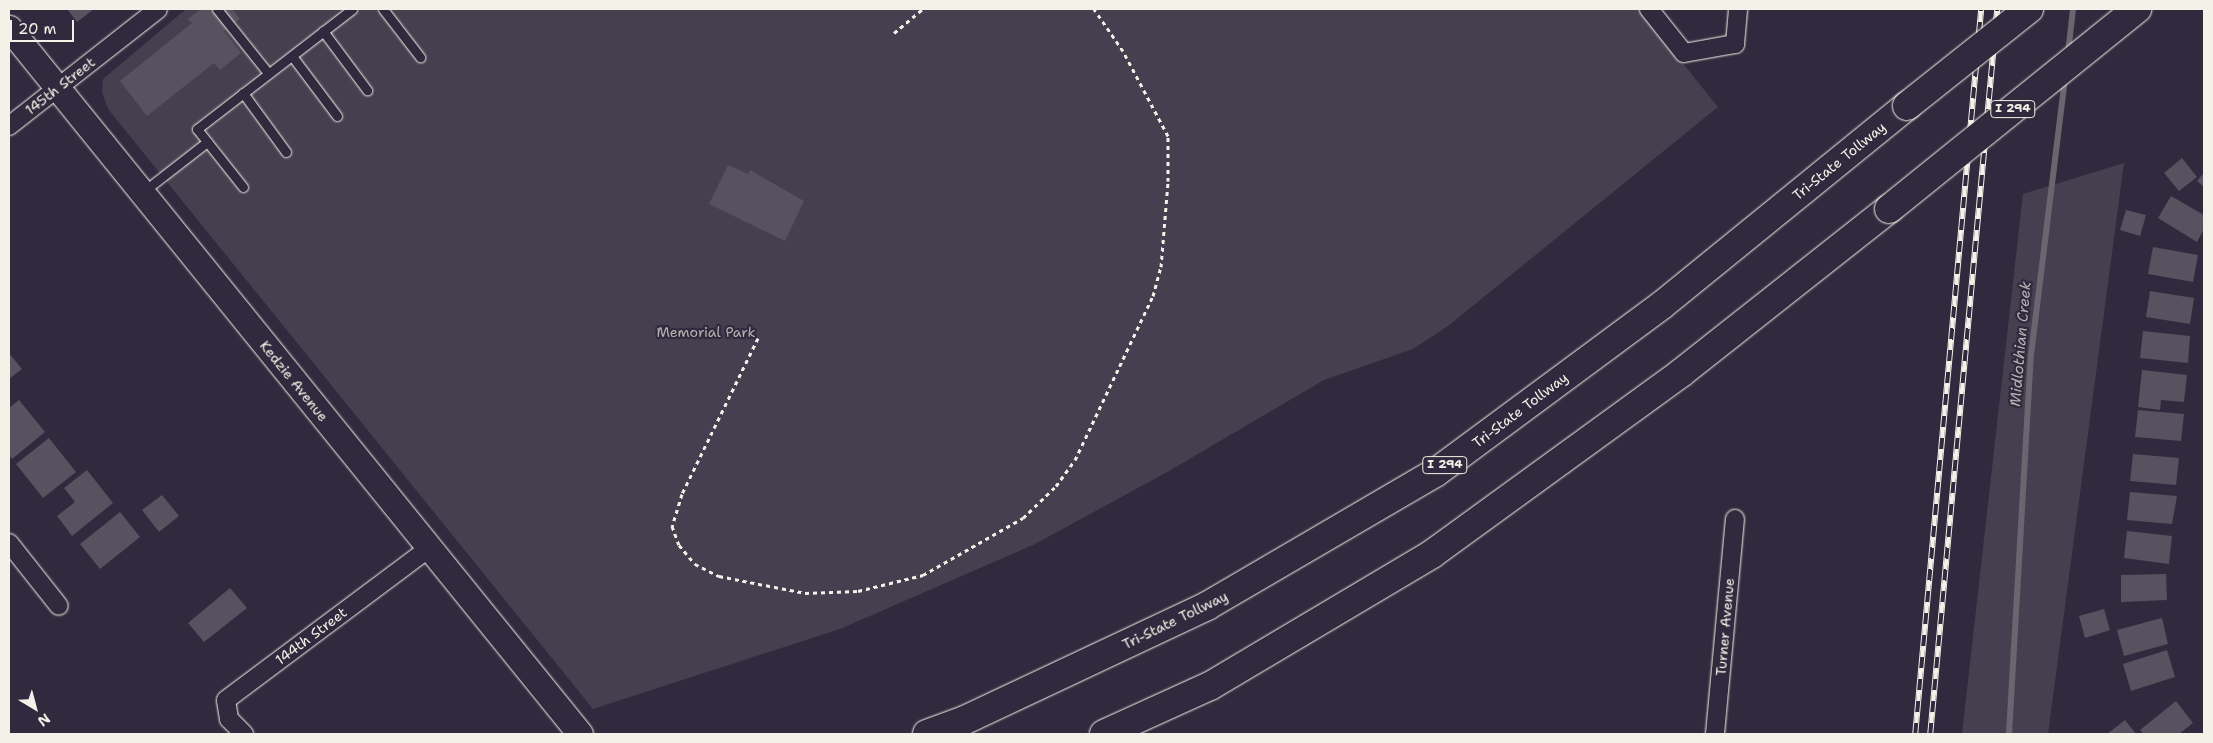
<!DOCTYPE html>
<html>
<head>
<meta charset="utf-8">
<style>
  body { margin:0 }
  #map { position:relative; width:2213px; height:743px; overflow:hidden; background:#2f2a3d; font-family:"Shantell Sans",sans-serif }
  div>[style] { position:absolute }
  .green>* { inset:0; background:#454050 }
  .stream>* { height:6px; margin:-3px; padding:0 3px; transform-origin:3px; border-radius:3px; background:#6a6670 }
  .building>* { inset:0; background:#56525f }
  .path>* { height:3px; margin-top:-1.5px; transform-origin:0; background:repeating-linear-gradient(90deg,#f4f1e8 0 4px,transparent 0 8px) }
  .roads { filter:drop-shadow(0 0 1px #f4f1e8) drop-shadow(0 0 1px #f4f1e8) }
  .service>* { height:9px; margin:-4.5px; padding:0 4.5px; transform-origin:4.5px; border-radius:4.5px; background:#2f2a3d }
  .minor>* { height:18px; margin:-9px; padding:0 9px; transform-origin:9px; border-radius:9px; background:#2f2a3d }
  .secondary>* { height:25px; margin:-12.5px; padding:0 12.5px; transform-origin:12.5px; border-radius:12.5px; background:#2f2a3d }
  .motorway>* { height:28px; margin:-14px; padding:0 14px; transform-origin:14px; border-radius:14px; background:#2f2a3d }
  .rail>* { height:5.5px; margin-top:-2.75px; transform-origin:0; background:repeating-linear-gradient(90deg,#2f2a3d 0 11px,#f4f1e8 0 22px); box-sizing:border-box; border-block:1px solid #f4f1e8 }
  .bridges { filter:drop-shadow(0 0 1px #f4f1e8) drop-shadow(0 0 1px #f4f1e8) }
  .motorway-bridge>* { height:28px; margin:-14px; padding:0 14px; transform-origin:14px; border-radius:14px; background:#2f2a3d }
  span { translate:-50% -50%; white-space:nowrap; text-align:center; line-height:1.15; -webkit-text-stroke:4.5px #2f2a3d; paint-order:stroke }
  .shield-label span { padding:1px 4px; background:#2f2a3d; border:1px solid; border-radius:4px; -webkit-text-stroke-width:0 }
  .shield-label { font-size:12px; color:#f4f1e8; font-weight:700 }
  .street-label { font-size:14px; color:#f4f1e8 }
  .park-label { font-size:14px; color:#b7b3b3 }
  .water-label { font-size:15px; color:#b6b2b2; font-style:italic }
  .frame { position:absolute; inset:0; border:10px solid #f4f1e8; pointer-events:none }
  .north { position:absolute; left:10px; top:683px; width:50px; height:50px; -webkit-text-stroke:4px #2f2a3d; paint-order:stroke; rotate:143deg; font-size:14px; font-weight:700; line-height:20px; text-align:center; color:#f4f1e8 }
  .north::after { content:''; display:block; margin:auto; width:18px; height:22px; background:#f4f1e8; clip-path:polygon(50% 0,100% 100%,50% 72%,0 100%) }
  .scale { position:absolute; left:10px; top:20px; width:64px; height:22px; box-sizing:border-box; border:2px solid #f4f1e8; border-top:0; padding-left:6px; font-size:15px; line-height:18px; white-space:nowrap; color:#f4f1e8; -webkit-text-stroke:4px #2f2a3d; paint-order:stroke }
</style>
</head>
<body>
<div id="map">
  <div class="green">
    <i style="clip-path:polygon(186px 9px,1639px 9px,1718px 107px,1448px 326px,1413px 349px,1324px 380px,1169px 471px,1035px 544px,840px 629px,593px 709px,108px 109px,102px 92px,103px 79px)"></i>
    <i style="clip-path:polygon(2124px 163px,2048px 734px,1962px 734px,2023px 194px)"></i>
  </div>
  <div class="stream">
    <i style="left:2068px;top:53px;width:44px;rotate:-83.5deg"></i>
    <i style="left:2009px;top:734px;width:380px;rotate:-86.7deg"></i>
    <i style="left:2031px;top:355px;width:279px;rotate:-83deg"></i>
  </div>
  <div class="building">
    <i style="clip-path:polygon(67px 9px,94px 9px,77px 22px)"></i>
    <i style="clip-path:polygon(201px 9px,232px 9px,240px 19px,224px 31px,241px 53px,220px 70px,214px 63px,147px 116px,120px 81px,192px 23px,188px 19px)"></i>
    <i style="clip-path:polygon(2182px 158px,2197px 177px,2179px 191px,2164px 173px)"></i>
    <i style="clip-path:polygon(728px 165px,748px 174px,750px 170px,804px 201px,785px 241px,709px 204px)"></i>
    <i style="clip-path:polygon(2204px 173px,2204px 187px,2197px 181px)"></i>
    <i style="clip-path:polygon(2171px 196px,2204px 215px,2204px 229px,2197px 242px,2158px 218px)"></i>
    <i style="clip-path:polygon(2126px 210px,2146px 215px,2140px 236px,2120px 230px)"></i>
    <i style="clip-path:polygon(2153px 247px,2198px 255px,2193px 282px,2148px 274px)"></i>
    <i style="clip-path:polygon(2150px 291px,2194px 298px,2190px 324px,2146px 317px)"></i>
    <i style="clip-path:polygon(2143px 331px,2190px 336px,2188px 363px,2140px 358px)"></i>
    <i style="clip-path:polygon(9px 353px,22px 369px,9px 379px)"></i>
    <i style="clip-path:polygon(2142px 370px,2187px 375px,2184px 402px,2161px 400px,2160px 410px,2138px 407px)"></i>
    <i style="clip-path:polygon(19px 400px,45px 432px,12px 459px,9px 455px,9px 408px)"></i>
    <i style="clip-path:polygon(2138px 410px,2184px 414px,2181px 441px,2135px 437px)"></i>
    <i style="clip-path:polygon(49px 438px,76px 472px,43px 498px,16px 464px)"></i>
    <i style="clip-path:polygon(2133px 454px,2179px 458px,2176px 485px,2130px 481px)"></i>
    <i style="clip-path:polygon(87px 470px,113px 503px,72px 536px,57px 516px,75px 502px,64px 488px)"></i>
    <i style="clip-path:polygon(2130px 492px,2177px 496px,2172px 524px,2127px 520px)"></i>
    <i style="clip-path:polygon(162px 495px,179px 516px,159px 532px,142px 510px)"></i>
    <i style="clip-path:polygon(120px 512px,140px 537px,100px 569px,80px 544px)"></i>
    <i style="clip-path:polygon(2127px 531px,2172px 536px,2169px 564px,2124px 558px)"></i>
    <i style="clip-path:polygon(2166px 574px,2167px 600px,2121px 602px,2121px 575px)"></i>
    <i style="clip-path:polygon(230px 588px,247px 608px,204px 642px,188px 623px)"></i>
    <i style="clip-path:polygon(2104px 609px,2110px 630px,2085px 638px,2079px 616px)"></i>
    <i style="clip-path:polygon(2162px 618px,2168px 644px,2124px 656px,2117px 630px)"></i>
    <i style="clip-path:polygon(2167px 650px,2175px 677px,2131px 691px,2123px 664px)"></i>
    <i style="clip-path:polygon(2176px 701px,2193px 723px,2179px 734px,2144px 734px,2140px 730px)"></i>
    <i style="clip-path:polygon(2125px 720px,2136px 734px,2107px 734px)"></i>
  </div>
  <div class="path">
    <i style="left:894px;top:33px;width:38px;rotate:-40deg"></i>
    <i style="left:758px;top:338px;width:174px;rotate:116deg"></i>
    <i style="left:682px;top:494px;width:34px;rotate:107deg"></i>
    <i style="left:672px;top:526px;width:20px;rotate:70deg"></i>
    <i style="left:679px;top:545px;width:25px;rotate:50deg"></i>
    <i style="left:695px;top:564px;width:27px;rotate:27deg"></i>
    <i style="left:719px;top:576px;width:88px;rotate:11.2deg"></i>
    <i style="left:805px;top:593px;width:53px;rotate:-2.2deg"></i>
    <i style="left:858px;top:591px;width:67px;rotate:-13.8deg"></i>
    <i style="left:923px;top:575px;width:115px;rotate:-29.7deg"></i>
    <i style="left:1023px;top:518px;width:46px;rotate:-44.1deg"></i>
    <i style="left:1056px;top:486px;width:32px;rotate:-54deg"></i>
    <i style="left:1075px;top:460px;width:182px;rotate:-64.6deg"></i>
    <i style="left:1153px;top:296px;width:30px;rotate:-75deg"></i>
    <i style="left:1161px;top:267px;width:86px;rotate:-85.3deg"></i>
    <i style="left:1168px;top:181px;width:45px;rotate:-90deg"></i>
    <i style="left:1168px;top:136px;width:96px;rotate:-117.9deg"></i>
    <i style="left:1123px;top:51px;width:51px;rotate:-124.6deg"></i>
  </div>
  <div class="roads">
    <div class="service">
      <i style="left:217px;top:9px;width:82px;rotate:51.4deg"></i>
      <i style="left:383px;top:9px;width:61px;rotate:52.4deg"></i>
      <i style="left:323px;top:31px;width:74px;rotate:53.3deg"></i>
      <i style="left:292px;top:56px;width:75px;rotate:53.1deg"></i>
      <i style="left:243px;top:93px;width:73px;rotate:53.9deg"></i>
      <i style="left:243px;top:187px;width:74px;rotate:-128.4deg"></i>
      <i style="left:197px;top:129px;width:196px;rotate:-37.7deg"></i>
      <i style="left:144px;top:191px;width:80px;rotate:-37.9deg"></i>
    </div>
    <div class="minor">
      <i style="left:1649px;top:9px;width:56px;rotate:51.5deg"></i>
      <i style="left:1684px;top:53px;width:52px;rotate:-10deg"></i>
      <i style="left:1735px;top:44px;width:35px;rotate:-85deg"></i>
      <i style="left:9px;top:126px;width:189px;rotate:-38.1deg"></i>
      <i style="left:9px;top:543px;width:80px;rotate:51.6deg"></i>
      <i style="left:244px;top:734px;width:21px;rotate:-135deg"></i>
      <i style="left:229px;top:719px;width:19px;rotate:-99deg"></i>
      <i style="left:226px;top:700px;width:254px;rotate:-36.8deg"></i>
      <i style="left:1715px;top:734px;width:216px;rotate:-84.7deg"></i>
    </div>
    <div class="secondary">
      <i style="left:9px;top:28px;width:908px;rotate:51.03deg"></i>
    </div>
    <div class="motorway">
      <i style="left:927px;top:734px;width:40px;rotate:-20.2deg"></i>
      <i style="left:965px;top:720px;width:268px;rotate:-25.2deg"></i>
      <i style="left:1207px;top:606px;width:264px;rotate:-30.3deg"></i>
      <i style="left:1435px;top:473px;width:282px;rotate:-36.5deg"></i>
      <i style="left:1662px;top:305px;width:316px;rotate:-39.1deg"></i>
      <i style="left:1104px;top:734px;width:116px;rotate:-24.4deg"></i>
      <i style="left:1210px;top:686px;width:258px;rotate:-30.7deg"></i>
      <i style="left:1432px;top:554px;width:308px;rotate:-36deg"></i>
      <i style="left:1681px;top:373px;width:265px;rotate:-38.3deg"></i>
    </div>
  </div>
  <div class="rail">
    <i style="left:1915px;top:734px;width:728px;rotate:-84.8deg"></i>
    <i style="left:1930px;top:734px;width:728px;rotate:-84.72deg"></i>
  </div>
  <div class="bridges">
    <div class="motorway-bridge">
      <i style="left:1907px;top:106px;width:156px;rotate:-38.5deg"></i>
      <i style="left:1889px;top:209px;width:319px;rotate:-38.9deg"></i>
    </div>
  </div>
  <div class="shield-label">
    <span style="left:2013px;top:109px">I 294</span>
    <span style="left:1445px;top:465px">I 294</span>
  </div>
  <div class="street-label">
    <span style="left:60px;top:86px;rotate:-38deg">145th Street</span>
    <span style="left:1839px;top:161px;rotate:-39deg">Tri-State Tollway</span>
    <span style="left:294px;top:381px;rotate:51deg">Kedzie Avenue</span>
    <span style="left:1520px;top:410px;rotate:-37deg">Tri-State Tollway</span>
    <span style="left:1175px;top:620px;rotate:-26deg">Tri-State Tollway</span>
    <span style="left:1725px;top:627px;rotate:-85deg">Turner Avenue</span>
    <span style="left:311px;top:636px;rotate:-37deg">144th Street</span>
  </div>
  <div class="park-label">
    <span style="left:706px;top:332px">Memorial Park</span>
  </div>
  <div class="water-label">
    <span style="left:2021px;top:344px;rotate:-85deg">Midlothian Creek</span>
  </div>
  <div class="frame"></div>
  <div class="north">N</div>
  <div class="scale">20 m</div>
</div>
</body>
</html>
